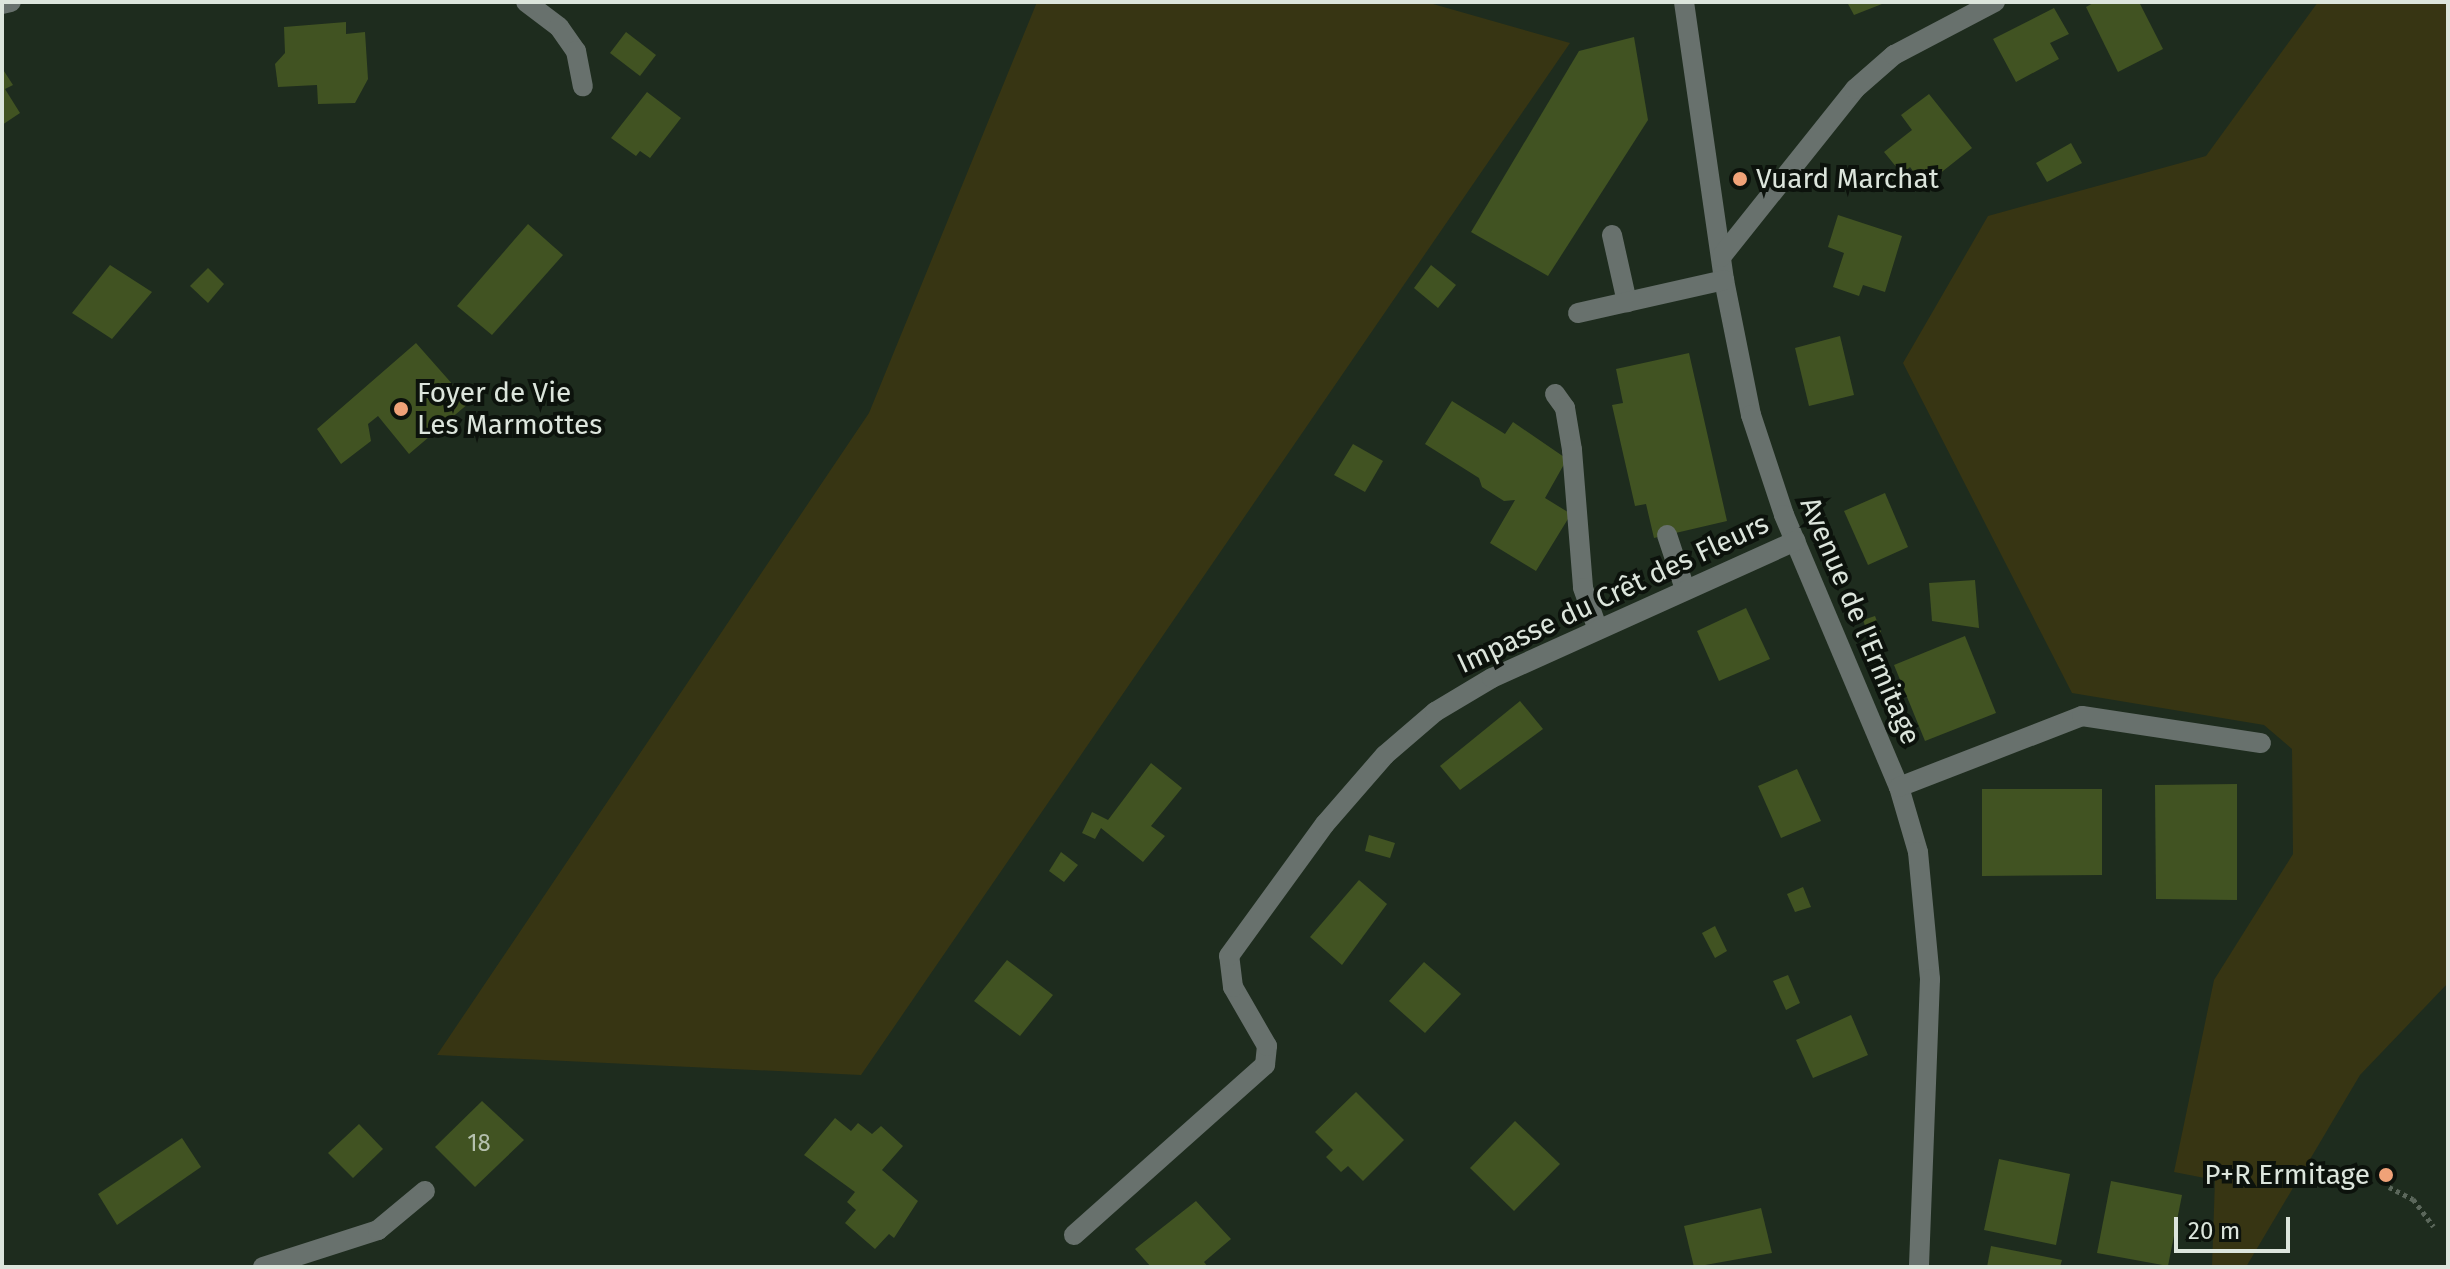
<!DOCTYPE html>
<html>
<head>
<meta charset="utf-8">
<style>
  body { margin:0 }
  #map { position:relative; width:2450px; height:1269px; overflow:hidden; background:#1e2c1e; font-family:"Fira Sans",sans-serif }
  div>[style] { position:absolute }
  .green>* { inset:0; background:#373513 }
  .building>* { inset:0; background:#415322 }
  .path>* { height:5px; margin-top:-2.5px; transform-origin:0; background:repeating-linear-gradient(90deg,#5b675b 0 4px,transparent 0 8px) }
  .minor>* { height:20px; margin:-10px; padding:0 10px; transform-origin:10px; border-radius:10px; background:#68716d }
  .dots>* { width:22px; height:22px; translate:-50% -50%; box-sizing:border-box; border:4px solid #0c120c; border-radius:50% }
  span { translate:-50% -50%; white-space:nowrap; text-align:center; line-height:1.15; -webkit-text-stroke:8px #0c120c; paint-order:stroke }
  .number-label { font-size:24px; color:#b5c0ae }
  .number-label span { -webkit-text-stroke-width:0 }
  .poi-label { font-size:28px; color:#dce5dc }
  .left { translate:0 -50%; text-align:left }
  .right { translate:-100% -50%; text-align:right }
  .street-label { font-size:28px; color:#dce5dc }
  .frame { position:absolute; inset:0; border:4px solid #dce5dc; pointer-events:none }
  .scale { position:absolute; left:2174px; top:1217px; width:116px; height:36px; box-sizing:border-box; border:4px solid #dce5dc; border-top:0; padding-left:10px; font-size:24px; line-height:28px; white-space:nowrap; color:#dce5dc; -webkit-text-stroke:6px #0c120c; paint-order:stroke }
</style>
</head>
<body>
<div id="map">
  <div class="green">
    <i style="clip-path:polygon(1037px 2px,1426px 2px,1570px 43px,861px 1075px,437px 1055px,869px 413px)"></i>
    <i style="clip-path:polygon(2318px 2px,2448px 2px,2448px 983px,2360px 1075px,2246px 1267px,2212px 1267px,2215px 1180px,2174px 1172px,2214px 980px,2293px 854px,2292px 749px,2264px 725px,2072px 693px,1903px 363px,1988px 216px,2206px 156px)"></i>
  </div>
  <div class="building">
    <i style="clip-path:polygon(1847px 2px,1887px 2px,1854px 15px)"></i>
    <i style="clip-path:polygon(2095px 2px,2139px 2px,2163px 49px,2118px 72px,2086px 7px)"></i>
    <i style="clip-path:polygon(2054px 8px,2069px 34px,2050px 43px,2059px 59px,2016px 82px,1993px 39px)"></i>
    <i style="clip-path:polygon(346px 22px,346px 34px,365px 32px,368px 79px,355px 103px,318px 104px,317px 85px,278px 87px,275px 64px,285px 53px,284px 27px)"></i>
    <i style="clip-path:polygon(626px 32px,656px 55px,640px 76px,610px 53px)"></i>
    <i style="clip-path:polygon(1634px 37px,1648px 120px,1548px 276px,1471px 232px,1579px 51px)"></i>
    <i style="clip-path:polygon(2px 68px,13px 85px,5px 89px,20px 113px,2px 125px)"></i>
    <i style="clip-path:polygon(647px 92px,681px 118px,650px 158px,640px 151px,636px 156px,611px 138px)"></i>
    <i style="clip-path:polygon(1929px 94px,1972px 148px,1924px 186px,1910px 167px,1902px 174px,1884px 152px,1912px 130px,1901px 115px)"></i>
    <i style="clip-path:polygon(2071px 143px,2082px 163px,2047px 182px,2036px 163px)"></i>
    <i style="clip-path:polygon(1838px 215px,1902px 236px,1885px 292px,1863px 285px,1859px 296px,1833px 287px,1844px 253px,1828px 247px)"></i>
    <i style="clip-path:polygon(528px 224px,563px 255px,492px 335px,457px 306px)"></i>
    <i style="clip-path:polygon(110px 265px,152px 292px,112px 339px,72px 313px)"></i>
    <i style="clip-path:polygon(1431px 265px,1456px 285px,1438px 308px,1414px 288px)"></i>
    <i style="clip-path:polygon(208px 268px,224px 284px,208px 303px,190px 286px)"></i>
    <i style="clip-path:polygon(1840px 336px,1854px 395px,1809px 406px,1795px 348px)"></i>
    <i style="clip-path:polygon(416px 343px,469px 403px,409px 454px,378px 416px,368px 424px,371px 441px,341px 464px,317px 429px)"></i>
    <i style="clip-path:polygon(1689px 353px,1727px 521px,1654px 538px,1646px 504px,1635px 506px,1612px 405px,1623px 403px,1616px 369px)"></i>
    <i style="clip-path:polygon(1452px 401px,1505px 434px,1513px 422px,1567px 459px,1545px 498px,1571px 514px,1536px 571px,1490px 543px,1515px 500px,1504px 501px,1482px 487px,1479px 478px,1425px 444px)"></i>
    <i style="clip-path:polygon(1353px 444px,1383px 461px,1365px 492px,1334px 475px)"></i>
    <i style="clip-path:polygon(1885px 493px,1908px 547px,1868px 565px,1844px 511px)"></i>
    <i style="clip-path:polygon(1975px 580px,1979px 628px,1932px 621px,1929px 583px)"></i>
    <i style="clip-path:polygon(1746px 608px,1770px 659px,1719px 681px,1697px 631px)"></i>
    <i style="clip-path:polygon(1875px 616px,1881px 632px,1869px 637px,1863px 620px)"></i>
    <i style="clip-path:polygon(1965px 636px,1996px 713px,1925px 741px,1894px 665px)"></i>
    <i style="clip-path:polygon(1520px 701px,1543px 729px,1460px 790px,1440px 766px)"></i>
    <i style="clip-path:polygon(1151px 763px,1182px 788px,1151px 826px,1165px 836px,1143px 862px,1101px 828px,1095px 839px,1082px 833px,1092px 812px,1108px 820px)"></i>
    <i style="clip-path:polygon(1797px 769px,1821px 821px,1781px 838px,1758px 786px)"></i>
    <i style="clip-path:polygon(2237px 784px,2237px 900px,2156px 899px,2155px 785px)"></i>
    <i style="clip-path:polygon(1982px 789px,2102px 789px,2102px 875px,1982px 876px)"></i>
    <i style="clip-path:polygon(1369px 835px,1395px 843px,1390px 858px,1365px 851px)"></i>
    <i style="clip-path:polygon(1061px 852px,1078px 865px,1064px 882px,1049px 871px)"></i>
    <i style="clip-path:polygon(1359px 880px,1387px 904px,1342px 965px,1310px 937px)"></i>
    <i style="clip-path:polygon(1803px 887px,1811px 907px,1795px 912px,1787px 894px)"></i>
    <i style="clip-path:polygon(1715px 926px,1727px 951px,1715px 958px,1702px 933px)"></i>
    <i style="clip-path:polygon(1007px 960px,1053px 995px,1020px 1036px,974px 1001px)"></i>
    <i style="clip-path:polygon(1424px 962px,1461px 994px,1425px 1033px,1389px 1001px)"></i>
    <i style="clip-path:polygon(1788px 975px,1800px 1003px,1786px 1010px,1773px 981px)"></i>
    <i style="clip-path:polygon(1851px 1015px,1868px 1055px,1813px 1078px,1796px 1040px)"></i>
    <i style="clip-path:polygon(1356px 1092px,1404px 1140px,1363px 1181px,1348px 1166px,1341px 1172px,1326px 1157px,1333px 1150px,1315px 1132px)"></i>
    <i style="clip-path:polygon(482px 1101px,524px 1140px,475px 1187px,435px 1147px)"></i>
    <i style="clip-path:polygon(835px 1118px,851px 1131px,858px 1123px,872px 1134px,881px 1126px,903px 1146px,882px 1170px,918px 1201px,894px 1238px,889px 1234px,875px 1249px,845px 1223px,856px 1210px,847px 1202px,855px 1192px,804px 1155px)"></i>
    <i style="clip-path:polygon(1515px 1121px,1560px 1164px,1514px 1211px,1470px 1168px)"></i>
    <i style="clip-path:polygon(359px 1124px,383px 1149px,353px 1178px,328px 1153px)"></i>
    <i style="clip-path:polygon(182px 1138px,201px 1167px,117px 1225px,98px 1194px)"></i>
    <i style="clip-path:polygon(1999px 1159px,2070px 1174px,2056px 1245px,1984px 1230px)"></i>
    <i style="clip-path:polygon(2111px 1181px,2182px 1195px,2168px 1266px,2097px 1253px)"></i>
    <i style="clip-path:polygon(1196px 1201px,1231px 1239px,1204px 1262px,1208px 1267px,1151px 1267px,1135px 1249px)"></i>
    <i style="clip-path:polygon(1761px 1208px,1772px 1253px,1694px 1267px,1684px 1226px)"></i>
    <i style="clip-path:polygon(1991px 1246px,2062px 1260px,2060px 1267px,1987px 1267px)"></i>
  </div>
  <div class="path">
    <i style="left:2389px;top:1187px;width:27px;rotate:27deg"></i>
    <i style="left:2413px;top:1199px;width:34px;rotate:53deg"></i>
  </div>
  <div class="minor">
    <i style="left:526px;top:2px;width:41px;rotate:37.1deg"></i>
    <i style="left:559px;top:27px;width:29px;rotate:55deg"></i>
    <i style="left:576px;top:51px;width:36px;rotate:79deg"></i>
    <i style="left:1684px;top:2px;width:281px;rotate:81.8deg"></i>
    <i style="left:1724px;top:280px;width:138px;rotate:78.7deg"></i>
    <i style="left:1751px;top:415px;width:105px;rotate:71.7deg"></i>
    <i style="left:1784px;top:515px;width:295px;rotate:67.1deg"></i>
    <i style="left:1899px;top:787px;width:68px;rotate:73.7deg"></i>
    <i style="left:1918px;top:852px;width:128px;rotate:84.6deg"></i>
    <i style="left:1930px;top:979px;width:288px;rotate:92.2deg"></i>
    <i style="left:2px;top:4px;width:9px;rotate:-13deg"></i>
    <i style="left:1612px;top:235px;width:69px;rotate:77.4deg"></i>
    <i style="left:1721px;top:257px;width:215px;rotate:-51.4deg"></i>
    <i style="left:1855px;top:89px;width:52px;rotate:-41.1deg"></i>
    <i style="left:1894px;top:55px;width:114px;rotate:-27.7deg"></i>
    <i style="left:1578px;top:313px;width:150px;rotate:-12.7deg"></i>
    <i style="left:1555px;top:394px;width:17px;rotate:54deg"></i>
    <i style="left:1565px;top:408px;width:43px;rotate:80.5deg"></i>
    <i style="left:1572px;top:450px;width:138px;rotate:85.4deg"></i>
    <i style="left:1583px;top:588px;width:41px;rotate:70.3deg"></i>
    <i style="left:1667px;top:535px;width:57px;rotate:71.6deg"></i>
    <i style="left:1899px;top:787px;width:196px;rotate:-21.2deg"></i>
    <i style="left:2082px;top:716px;width:181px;rotate:8.6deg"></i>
    <i style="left:1074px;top:1235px;width:256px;rotate:-41.7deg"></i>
    <i style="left:1265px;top:1065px;width:19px;rotate:-84deg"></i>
    <i style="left:1267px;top:1046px;width:68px;rotate:-120deg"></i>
    <i style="left:1233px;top:987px;width:31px;rotate:-97deg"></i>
    <i style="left:1229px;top:956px;width:163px;rotate:-54deg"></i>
    <i style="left:1325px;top:824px;width:91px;rotate:-49deg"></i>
    <i style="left:1385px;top:755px;width:66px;rotate:-40.7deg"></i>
    <i style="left:1435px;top:712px;width:66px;rotate:-30.8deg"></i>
    <i style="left:1492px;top:678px;width:333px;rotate:-24.3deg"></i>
    <i style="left:263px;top:1267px;width:121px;rotate:-17.8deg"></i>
    <i style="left:378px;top:1230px;width:61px;rotate:-39.7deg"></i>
  </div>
  <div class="dots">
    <i style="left:1740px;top:179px;background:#f0a278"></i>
    <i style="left:401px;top:409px;background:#f0a278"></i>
    <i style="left:2386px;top:1175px;background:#f0a278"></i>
  </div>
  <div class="number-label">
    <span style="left:479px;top:1144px">18</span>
  </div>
  <div class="poi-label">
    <span class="left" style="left:1756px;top:179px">Vuard Marchat</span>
    <span class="left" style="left:417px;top:409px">Foyer de Vie<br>Les Marmottes</span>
    <span class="right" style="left:2370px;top:1175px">P+R Ermitage</span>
  </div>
  <div class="street-label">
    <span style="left:1613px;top:594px;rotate:-25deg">Impasse du Crêt des Fleurs</span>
    <span style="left:1860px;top:621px;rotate:67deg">Avenue de l'Ermitage</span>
  </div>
  <div class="frame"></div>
  <div class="scale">20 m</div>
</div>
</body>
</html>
